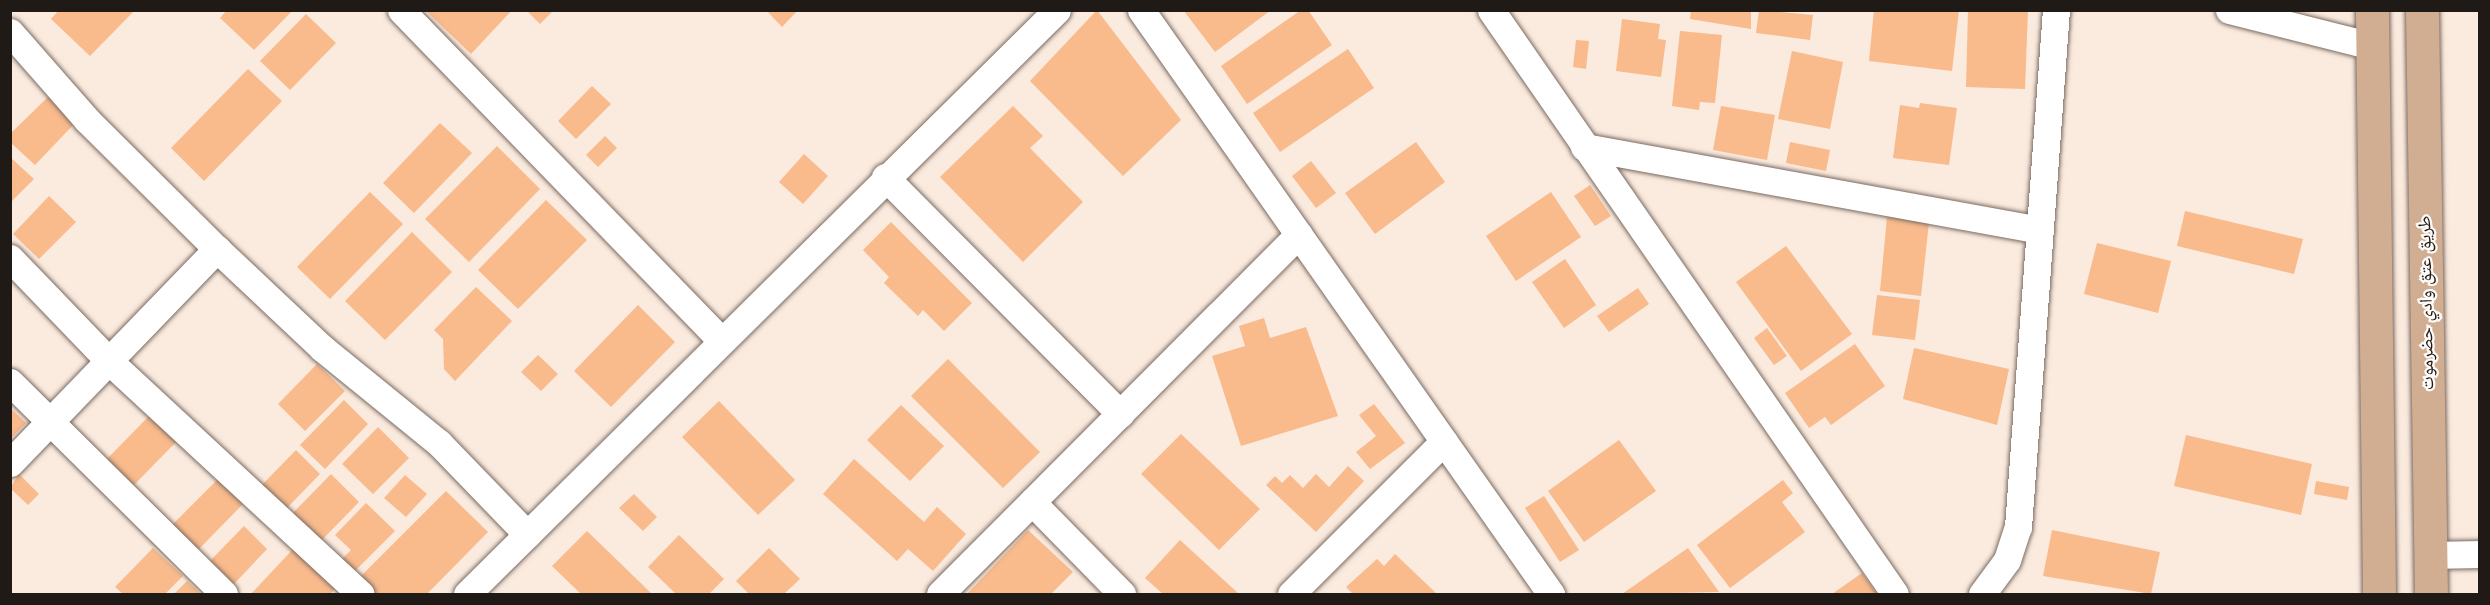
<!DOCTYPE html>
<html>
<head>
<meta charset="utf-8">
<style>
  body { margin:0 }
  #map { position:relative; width:2490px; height:605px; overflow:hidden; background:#fbeade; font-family:Jost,"Noto Naskh Arabic",sans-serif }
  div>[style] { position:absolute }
  .building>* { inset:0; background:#f9ba8c }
  .roads { filter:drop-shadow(0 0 2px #7a6b61) drop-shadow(0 0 2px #7a6b61) }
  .minor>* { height:27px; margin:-13.5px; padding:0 13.5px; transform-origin:13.5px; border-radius:13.5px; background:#fff }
  .primary>* { height:33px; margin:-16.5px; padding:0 16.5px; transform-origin:16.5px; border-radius:16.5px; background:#d1ad92 }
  span { translate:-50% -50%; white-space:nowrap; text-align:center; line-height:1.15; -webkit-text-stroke:4.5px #fefaf8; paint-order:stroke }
  .street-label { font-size:18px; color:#201a16 }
  .frame { position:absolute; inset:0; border:12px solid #201a16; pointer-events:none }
</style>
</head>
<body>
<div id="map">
  <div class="building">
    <i style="clip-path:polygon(59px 10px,135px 10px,90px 56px,51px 19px)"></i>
    <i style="clip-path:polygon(227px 10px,293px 10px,254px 50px,220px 18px)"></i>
    <i style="clip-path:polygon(425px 10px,512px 10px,471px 54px)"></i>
    <i style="clip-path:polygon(526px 10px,554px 10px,540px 24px)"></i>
    <i style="clip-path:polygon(766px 10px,798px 10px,782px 27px)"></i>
    <i style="clip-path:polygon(1097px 10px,1181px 120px,1123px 176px,1030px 81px)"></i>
    <i style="clip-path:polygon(1271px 10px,1215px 52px,1184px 11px,1185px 10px)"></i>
    <i style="clip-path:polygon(1301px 10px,1308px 10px,1332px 45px,1247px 104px,1221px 66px)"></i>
    <i style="clip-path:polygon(1691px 10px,1751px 10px,1751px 29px,1690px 19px)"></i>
    <i style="clip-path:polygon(1759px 10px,1813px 15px,1810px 40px,1756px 33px)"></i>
    <i style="clip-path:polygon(1874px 10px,1959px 10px,1952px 71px,1869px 61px)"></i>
    <i style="clip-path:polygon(1968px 10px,2028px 10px,2025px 89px,1966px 87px)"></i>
    <i style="clip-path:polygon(306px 14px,336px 43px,290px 90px,260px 61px)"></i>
    <i style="clip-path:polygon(1622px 19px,1660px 24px,1658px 39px,1666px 40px,1661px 77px,1616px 71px)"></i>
    <i style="clip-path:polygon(1680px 31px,1722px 35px,1715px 103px,1700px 102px,1699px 110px,1672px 106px)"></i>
    <i style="clip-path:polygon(1576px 40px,1589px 41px,1586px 69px,1573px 67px)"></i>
    <i style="clip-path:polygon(1348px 49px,1374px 88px,1280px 152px,1253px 113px)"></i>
    <i style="clip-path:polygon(1792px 51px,1843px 62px,1830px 129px,1778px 119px)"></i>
    <i style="clip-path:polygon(248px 69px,282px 101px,204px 181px,171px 148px)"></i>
    <i style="clip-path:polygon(592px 86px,611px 104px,576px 139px,558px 121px)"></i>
    <i style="clip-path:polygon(48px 97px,75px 123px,35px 165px,10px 142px,10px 134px)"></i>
    <i style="clip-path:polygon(1920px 103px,1957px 108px,1949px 165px,1893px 158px,1900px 105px,1919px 108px)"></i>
    <i style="clip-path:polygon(1013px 106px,1043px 136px,1030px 148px,1083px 202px,1023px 262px,940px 177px)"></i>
    <i style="clip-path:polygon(1721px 106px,1775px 115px,1767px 160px,1713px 150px)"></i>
    <i style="clip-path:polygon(440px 123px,472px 153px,414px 213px,383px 183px)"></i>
    <i style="clip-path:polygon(605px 136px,617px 148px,598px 167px,586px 155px)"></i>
    <i style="clip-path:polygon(1416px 142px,1445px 182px,1375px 234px,1345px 193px)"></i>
    <i style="clip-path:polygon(1790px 142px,1830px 150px,1826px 171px,1786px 163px)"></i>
    <i style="clip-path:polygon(497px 146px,540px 189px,469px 262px,425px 219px)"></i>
    <i style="clip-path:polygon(804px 154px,828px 176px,803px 204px,779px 182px)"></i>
    <i style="clip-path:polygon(10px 157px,34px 179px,10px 203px)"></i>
    <i style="clip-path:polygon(1311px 161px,1336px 193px,1316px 208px,1292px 176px)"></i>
    <i style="clip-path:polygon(1590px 185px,1611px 216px,1595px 226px,1574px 196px)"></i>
    <i style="clip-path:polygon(370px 192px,403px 224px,330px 299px,297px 267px)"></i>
    <i style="clip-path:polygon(1551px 192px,1581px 237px,1516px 281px,1486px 236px)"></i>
    <i style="clip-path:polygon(49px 196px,76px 222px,39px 259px,13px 234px)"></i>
    <i style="clip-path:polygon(546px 200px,587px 240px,518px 309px,478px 270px)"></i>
    <i style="clip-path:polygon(2185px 211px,2303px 239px,2294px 274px,2177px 246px)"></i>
    <i style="clip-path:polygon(1887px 217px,1929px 222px,1921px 296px,1880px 291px)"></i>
    <i style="clip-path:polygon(891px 222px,972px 303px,944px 331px,923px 310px,918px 316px,884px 283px,889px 277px,863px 250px)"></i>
    <i style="clip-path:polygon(412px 232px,452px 272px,385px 340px,345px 301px)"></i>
    <i style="clip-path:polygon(2097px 243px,2171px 261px,2158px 313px,2084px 294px)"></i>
    <i style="clip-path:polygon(1786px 246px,1852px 334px,1801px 371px,1736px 282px)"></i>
    <i style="clip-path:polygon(1565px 259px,1596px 305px,1564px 328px,1532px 282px)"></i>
    <i style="clip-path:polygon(476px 287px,512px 321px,455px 381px,444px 369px,443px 339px,434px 330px)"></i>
    <i style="clip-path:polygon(1638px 288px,1649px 304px,1609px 332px,1597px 316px)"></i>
    <i style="clip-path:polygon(1877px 295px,1920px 300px,1915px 340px,1872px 335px)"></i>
    <i style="clip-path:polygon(638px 305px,675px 342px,611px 407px,574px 371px)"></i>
    <i style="clip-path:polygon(1264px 318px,1270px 338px,1306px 327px,1338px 416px,1241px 446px,1212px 356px,1245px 346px,1239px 326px)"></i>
    <i style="clip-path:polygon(1767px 328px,1787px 356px,1774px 365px,1754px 338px)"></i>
    <i style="clip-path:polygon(1855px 344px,1885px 386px,1831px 425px,1825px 417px,1809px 428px,1785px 393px)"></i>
    <i style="clip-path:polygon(1914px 348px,2009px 369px,1997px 425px,1903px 399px)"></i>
    <i style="clip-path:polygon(538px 355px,558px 374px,541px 391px,521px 372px)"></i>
    <i style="clip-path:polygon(948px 359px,1040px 452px,1003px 488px,911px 396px)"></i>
    <i style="clip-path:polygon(317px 364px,345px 391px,305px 431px,278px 404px)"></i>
    <i style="clip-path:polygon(344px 400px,368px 424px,325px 469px,300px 445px)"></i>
    <i style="clip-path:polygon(719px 401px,795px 480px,758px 515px,682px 437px)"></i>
    <i style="clip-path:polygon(1374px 404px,1405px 443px,1370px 469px,1356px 452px,1376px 436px,1359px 415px)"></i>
    <i style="clip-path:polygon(901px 405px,944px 446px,910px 481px,867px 440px)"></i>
    <i style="clip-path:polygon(10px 408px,26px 423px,10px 439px)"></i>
    <i style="clip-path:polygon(150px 415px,177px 441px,133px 486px,106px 460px)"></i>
    <i style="clip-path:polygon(378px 427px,409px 458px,373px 494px,342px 464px)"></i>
    <i style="clip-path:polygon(1181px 434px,1260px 509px,1219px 550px,1141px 474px)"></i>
    <i style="clip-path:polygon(2186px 435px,2312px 464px,2301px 515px,2174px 486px)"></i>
    <i style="clip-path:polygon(1619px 440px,1656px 491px,1584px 542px,1548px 491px)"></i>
    <i style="clip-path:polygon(296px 450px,320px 474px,283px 512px,259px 488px)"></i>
    <i style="clip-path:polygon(854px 459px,924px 522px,937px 507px,966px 534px,933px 571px,908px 549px,897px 561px,823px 494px)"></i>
    <i style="clip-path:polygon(1348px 466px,1364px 481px,1316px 532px,1266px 485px,1275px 476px,1282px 483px,1290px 475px,1303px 488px,1316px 474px,1329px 487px)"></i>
    <i style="clip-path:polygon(19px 474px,39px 494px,28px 505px,10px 488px)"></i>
    <i style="clip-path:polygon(331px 474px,359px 502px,317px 545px,289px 517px)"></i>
    <i style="clip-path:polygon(405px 475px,427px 494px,406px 517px,384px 498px)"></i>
    <i style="clip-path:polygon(219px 478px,244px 503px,198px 550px,172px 525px)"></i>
    <i style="clip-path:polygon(1783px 480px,1793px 493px,1782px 502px,1805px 532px,1730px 588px,1697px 545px)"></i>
    <i style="clip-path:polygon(2316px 481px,2349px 487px,2347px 500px,2314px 494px)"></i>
    <i style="clip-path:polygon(446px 491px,488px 532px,427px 594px,374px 594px,358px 579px)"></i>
    <i style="clip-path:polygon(634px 494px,657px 517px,643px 531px,619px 508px)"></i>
    <i style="clip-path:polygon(1544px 496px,1579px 550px,1560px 562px,1525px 508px)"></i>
    <i style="clip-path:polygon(366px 503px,395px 531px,351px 575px,338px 563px,351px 550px,335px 535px)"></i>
    <i style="clip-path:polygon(244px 526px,267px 549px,233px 585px,209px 562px)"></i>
    <i style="clip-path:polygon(1028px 530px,1073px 572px,1051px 594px,967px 594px)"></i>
    <i style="clip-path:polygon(2052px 530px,2160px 552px,2151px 594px,2043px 576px)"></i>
    <i style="clip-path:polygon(587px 531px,652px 594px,581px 594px,552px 566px)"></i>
    <i style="clip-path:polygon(679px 535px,724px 579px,709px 594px,676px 594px,648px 567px)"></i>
    <i style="clip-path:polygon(1180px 540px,1239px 594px,1163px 594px,1145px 578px)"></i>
    <i style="clip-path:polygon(295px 547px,337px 587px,330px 594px,251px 594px)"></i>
    <i style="clip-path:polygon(153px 548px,183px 576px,165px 594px,123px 594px,115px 587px)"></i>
    <i style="clip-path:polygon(769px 548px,800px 579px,784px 594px,749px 594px,736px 581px)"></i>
    <i style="clip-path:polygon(1688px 548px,1719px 592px,1622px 594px)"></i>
    <i style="clip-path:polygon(1395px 554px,1437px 594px,1353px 594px,1346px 587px,1377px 559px,1384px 566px)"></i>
    <i style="clip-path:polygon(1862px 573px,1877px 594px,1832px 594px)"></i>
    <i style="clip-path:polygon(187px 581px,201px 594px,174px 594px)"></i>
  </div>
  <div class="roads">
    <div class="minor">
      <i style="left:401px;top:10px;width:458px;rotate:45.9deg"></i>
      <i style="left:1141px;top:10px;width:714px;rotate:54.93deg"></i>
      <i style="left:1491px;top:10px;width:710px;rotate:55.33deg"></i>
      <i style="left:2229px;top:10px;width:147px;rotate:14.1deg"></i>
      <i style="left:10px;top:32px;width:117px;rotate:48.8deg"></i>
      <i style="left:87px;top:120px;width:183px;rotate:44.8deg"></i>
      <i style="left:217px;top:249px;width:144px;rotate:43.3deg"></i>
      <i style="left:322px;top:348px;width:151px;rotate:39.1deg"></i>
      <i style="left:439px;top:443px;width:127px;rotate:46deg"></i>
      <i style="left:1584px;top:147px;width:463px;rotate:10.3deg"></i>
      <i style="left:885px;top:177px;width:334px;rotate:45.2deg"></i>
      <i style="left:10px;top:258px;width:143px;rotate:46.1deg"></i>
      <i style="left:109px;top:361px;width:343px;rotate:42.8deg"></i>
      <i style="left:10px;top:382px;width:301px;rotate:44.7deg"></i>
      <i style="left:10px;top:463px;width:298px;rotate:-46deg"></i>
      <i style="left:1032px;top:502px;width:129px;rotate:45.6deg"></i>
      <i style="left:2429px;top:555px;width:51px;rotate:-1.1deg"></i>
      <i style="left:467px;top:594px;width:830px;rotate:-44.71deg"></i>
      <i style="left:940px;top:594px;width:508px;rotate:-45.08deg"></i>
      <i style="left:1291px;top:594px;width:216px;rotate:-45deg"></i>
      <i style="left:1982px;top:594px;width:42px;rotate:-53.7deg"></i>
      <i style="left:2007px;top:560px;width:35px;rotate:-72deg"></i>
      <i style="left:2018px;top:527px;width:518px;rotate:-85.8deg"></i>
    </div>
    <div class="primary">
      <i style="left:2372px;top:10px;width:584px;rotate:89.31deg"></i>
      <i style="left:2422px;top:10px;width:584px;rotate:89.12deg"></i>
    </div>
  </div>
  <div class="street-label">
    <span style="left:2426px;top:303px;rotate:-91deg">طريق عتق وادي حضرموت</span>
  </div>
  <div class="frame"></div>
</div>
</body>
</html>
